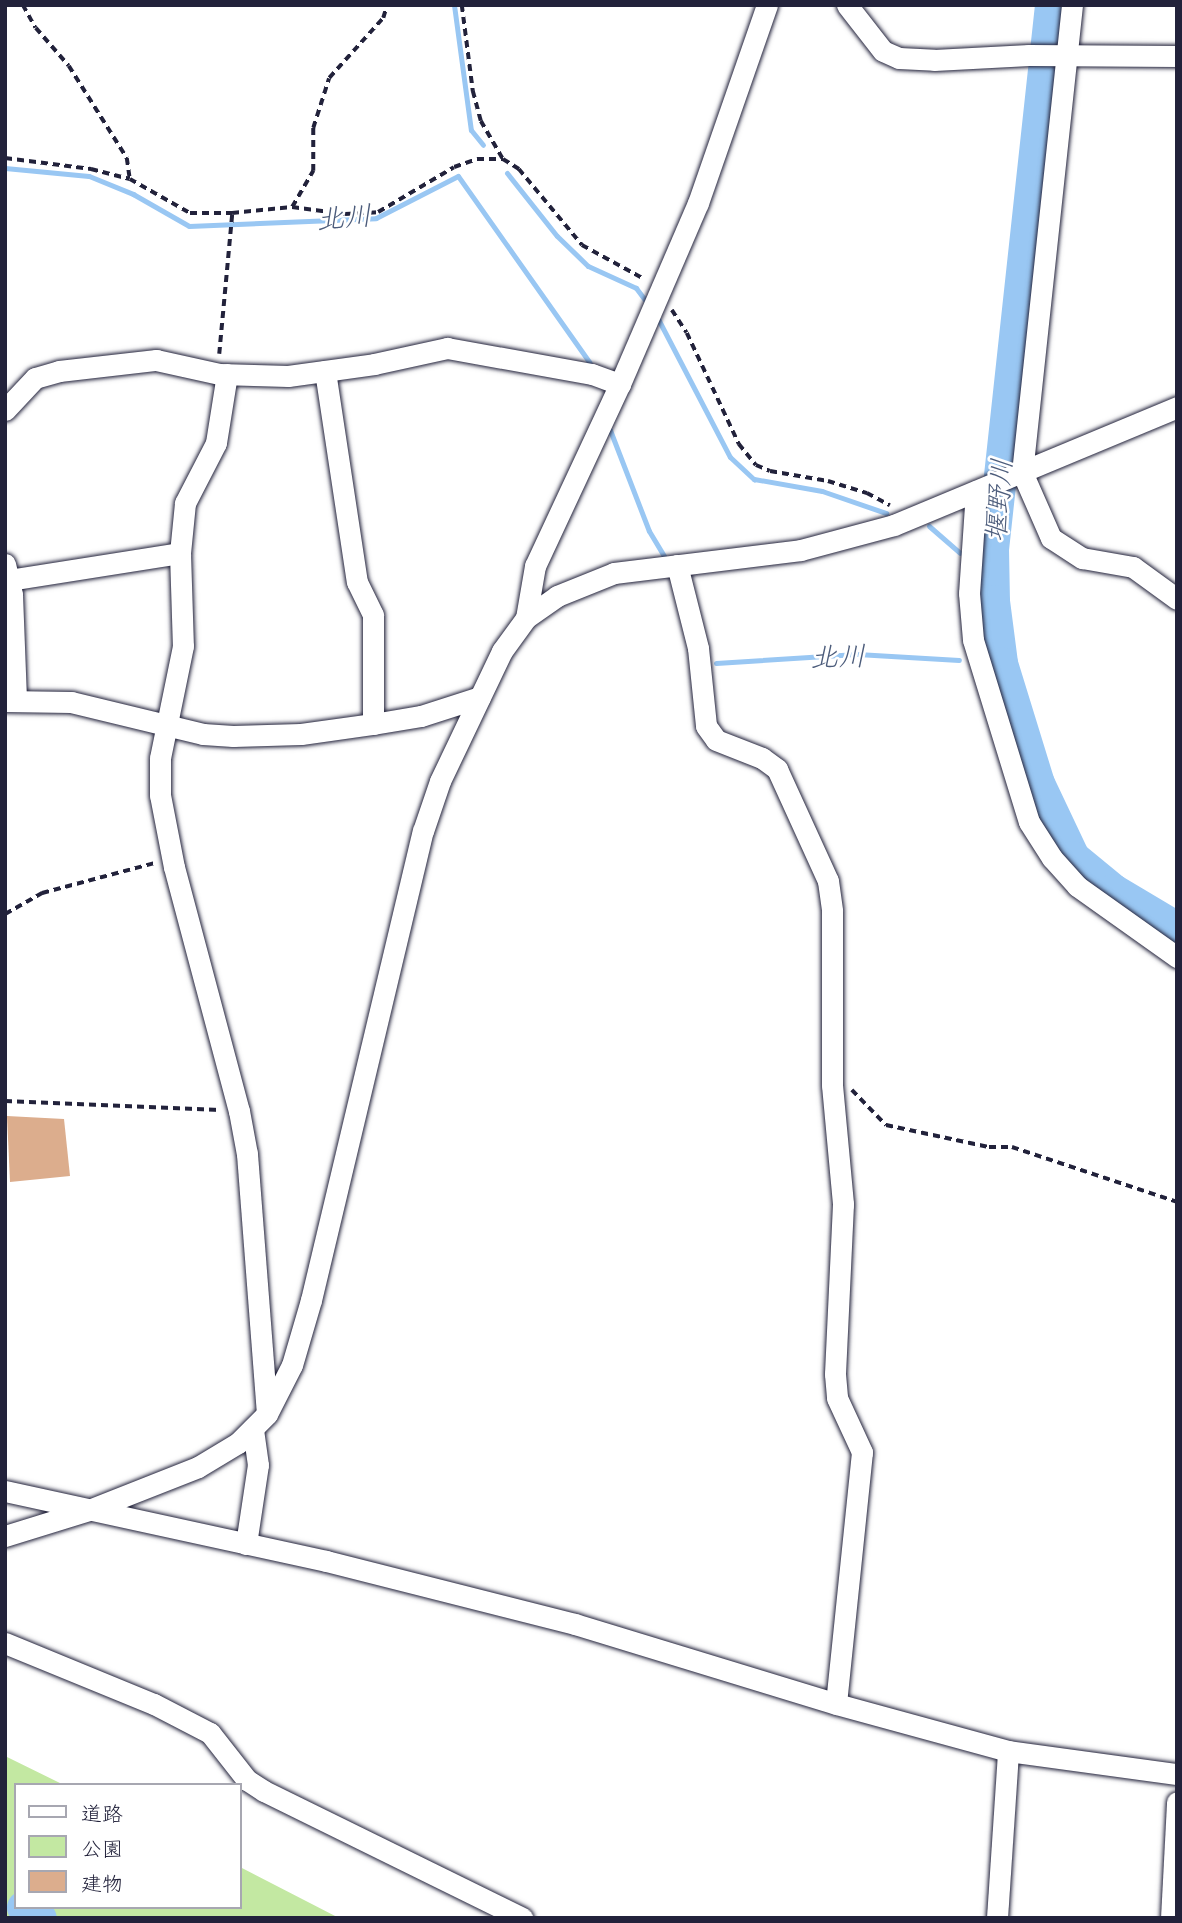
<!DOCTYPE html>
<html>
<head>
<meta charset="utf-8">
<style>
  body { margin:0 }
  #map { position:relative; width:1182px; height:1923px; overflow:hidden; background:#fff; font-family:Itim,"Klee One",sans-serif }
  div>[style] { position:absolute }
  .green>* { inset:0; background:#c3e8a2 }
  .stream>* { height:5px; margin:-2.5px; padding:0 2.5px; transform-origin:2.5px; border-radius:2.5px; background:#99c7f3 }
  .river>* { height:33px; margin:-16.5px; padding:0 16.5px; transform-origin:16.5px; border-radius:16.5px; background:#99c7f3 }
  .building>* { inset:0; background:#dcad8d }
  .path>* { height:3.5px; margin-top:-1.75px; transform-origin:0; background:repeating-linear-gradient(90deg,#22223b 0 7px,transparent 0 12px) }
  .roads { filter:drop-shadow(0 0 2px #22223b) drop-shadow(0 0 2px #22223b) }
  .minor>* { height:21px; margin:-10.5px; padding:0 10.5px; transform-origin:10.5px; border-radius:10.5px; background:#fff }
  span { translate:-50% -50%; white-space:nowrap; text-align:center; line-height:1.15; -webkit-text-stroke:5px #fff; paint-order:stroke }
  .water-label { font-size:28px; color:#4c5c7b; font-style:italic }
  .frame { position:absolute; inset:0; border:7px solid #22223b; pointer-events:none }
  .legend { position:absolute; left:14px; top:1783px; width:228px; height:126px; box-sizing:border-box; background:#fff; border:2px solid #a7a7b1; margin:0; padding:9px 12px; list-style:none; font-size:21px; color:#22223b }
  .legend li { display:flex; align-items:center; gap:14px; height:35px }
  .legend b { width:35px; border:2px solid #a7a7b1 }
</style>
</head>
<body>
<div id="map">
  <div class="green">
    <i style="clip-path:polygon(5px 1756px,64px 1785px,16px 1785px,16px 1907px,240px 1907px,240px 1867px,339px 1918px,5px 1918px)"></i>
  </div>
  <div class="stream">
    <i style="left:454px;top:5px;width:126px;rotate:82.3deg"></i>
    <i style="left:471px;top:130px;width:19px;rotate:51deg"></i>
    <i style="left:5px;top:168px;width:84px;rotate:5.4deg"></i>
    <i style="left:89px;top:176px;width:48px;rotate:22.2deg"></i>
    <i style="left:133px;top:194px;width:64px;rotate:29.7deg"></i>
    <i style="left:189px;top:226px;width:187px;rotate:-2.4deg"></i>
    <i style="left:376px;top:218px;width:92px;rotate:-27.1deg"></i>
    <i style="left:458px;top:176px;width:228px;rotate:54.8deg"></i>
    <i style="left:507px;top:173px;width:80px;rotate:51.6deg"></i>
    <i style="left:557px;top:236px;width:43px;rotate:44.1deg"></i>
    <i style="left:588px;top:266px;width:53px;rotate:24.6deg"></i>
    <i style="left:636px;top:288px;width:20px;rotate:53deg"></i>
    <i style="left:656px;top:315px;width:160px;rotate:62.5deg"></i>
    <i style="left:730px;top:457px;width:33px;rotate:43deg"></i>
    <i style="left:754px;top:479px;width:69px;rotate:10deg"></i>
    <i style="left:822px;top:491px;width:68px;rotate:19deg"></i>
    <i style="left:610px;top:430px;width:108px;rotate:68.9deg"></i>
    <i style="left:649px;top:531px;width:29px;rotate:59deg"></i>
    <i style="left:929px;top:526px;width:41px;rotate:41.1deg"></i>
    <i style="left:984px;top:588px;width:16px;rotate:55deg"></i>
    <i style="left:716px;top:663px;width:141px;rotate:-3.7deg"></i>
    <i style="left:857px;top:654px;width:102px;rotate:3.4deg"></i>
  </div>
  <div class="river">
    <i style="left:1051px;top:5px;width:547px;rotate:96.19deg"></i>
    <i style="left:992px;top:549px;width:52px;rotate:88.9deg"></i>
    <i style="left:993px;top:601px;width:63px;rotate:82.6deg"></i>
    <i style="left:1001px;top:663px;width:126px;rotate:72.9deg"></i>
    <i style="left:1038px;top:783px;width:82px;rotate:64.7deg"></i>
    <i style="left:1073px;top:857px;width:52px;rotate:39.5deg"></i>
    <i style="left:1113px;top:890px;width:74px;rotate:30.7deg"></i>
    <i style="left:23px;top:1907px;width:20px;rotate:33deg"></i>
  </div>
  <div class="building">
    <i style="clip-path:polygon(7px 1116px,64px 1119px,70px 1176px,10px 1182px)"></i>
  </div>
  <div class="path">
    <i style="left:23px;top:5px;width:26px;rotate:61deg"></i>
    <i style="left:36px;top:28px;width:50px;rotate:49deg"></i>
    <i style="left:69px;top:66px;width:109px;rotate:57.8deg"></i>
    <i style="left:127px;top:158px;width:21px;rotate:82deg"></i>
    <i style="left:462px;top:5px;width:87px;rotate:82.7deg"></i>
    <i style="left:473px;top:91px;width:31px;rotate:75deg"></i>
    <i style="left:481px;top:121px;width:44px;rotate:59.9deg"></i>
    <i style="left:5px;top:158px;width:87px;rotate:7.3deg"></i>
    <i style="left:91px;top:169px;width:40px;rotate:14.4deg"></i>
    <i style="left:130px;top:179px;width:69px;rotate:29.5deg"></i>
    <i style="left:190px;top:213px;width:42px"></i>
    <i style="left:232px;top:213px;width:60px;rotate:-5.7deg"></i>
    <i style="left:292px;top:207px;width:53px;rotate:7.5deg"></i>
    <i style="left:345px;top:214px;width:33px;rotate:-3deg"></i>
    <i style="left:378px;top:212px;width:88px;rotate:-30.6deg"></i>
    <i style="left:454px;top:167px;width:24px;rotate:-19deg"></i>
    <i style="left:477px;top:159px;width:26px"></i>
    <i style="left:503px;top:159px;width:19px;rotate:32deg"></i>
    <i style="left:519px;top:169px;width:99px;rotate:50.3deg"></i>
    <i style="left:582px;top:245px;width:71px;rotate:28.7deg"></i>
    <i style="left:292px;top:207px;width:42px;rotate:-59.7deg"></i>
    <i style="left:313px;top:171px;width:43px;rotate:-90deg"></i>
    <i style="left:313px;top:128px;width:52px;rotate:-72.3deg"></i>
    <i style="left:329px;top:78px;width:81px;rotate:-48deg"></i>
    <i style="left:383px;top:18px;width:14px;rotate:-73deg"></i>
    <i style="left:672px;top:310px;width:27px;rotate:57deg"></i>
    <i style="left:687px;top:333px;width:123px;rotate:64.9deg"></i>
    <i style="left:739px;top:444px;width:27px;rotate:51deg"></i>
    <i style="left:756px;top:465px;width:15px;rotate:23deg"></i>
    <i style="left:770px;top:471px;width:59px;rotate:9.8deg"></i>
    <i style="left:828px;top:481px;width:41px;rotate:17.1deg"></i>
    <i style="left:867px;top:493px;width:26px;rotate:28deg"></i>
    <i style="left:219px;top:354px;width:142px;rotate:-84.7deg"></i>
    <i style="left:5px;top:914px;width:43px;rotate:-29.6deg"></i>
    <i style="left:42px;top:893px;width:117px;rotate:-14.9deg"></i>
    <i style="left:852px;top:1090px;width:49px;rotate:45.8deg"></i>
    <i style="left:886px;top:1125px;width:105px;rotate:12.1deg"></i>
    <i style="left:989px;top:1147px;width:23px"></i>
    <i style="left:1012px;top:1147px;width:174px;rotate:18.4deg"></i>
    <i style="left:5px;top:1101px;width:215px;rotate:2.4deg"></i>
  </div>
  <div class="roads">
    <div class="minor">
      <i style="left:847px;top:5px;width:58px;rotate:52deg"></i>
      <i style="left:883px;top:51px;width:17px;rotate:24deg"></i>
      <i style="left:899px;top:58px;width:35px;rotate:3deg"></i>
      <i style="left:934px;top:60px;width:95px;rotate:-3deg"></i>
      <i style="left:1029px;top:55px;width:148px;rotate:0.4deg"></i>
      <i style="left:1072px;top:5px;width:470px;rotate:96.1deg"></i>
      <i style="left:1022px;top:472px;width:72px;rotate:66.3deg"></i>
      <i style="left:1051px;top:538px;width:37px;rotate:33deg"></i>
      <i style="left:1082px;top:558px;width:52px;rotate:10deg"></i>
      <i style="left:1133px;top:567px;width:54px;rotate:36deg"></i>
      <i style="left:325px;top:371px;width:213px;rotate:81.4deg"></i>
      <i style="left:357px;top:582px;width:37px;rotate:64deg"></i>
      <i style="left:373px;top:615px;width:109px;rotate:90deg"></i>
      <i style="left:227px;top:374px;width:70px;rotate:99.1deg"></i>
      <i style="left:216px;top:443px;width:68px;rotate:117.3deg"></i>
      <i style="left:185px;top:503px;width:50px;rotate:95.7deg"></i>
      <i style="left:180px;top:553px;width:93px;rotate:88.2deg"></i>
      <i style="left:183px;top:646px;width:114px;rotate:101.6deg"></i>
      <i style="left:160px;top:758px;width:37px;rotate:90deg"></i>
      <i style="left:160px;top:795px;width:73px;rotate:79deg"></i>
      <i style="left:174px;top:867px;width:253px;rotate:75.1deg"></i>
      <i style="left:239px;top:1111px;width:44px;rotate:79.5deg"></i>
      <i style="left:247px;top:1154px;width:259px;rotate:85.6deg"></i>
      <i style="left:5px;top:410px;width:44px;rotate:-46.8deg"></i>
      <i style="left:35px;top:378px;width:25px;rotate:-16deg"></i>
      <i style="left:59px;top:371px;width:98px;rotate:-6.5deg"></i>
      <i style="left:156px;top:360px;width:65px;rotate:12.5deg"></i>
      <i style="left:219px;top:374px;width:69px;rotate:1.7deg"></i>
      <i style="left:288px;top:376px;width:87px;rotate:-7.9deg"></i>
      <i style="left:374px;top:364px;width:75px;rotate:-12.4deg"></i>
      <i style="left:447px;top:348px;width:147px;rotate:10.2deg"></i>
      <i style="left:592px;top:374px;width:30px;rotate:20deg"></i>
      <i style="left:976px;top:491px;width:102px;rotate:93.9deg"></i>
      <i style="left:969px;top:593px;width:47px;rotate:85.1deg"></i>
      <i style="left:973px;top:640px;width:190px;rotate:72.9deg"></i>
      <i style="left:1029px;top:822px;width:43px;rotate:57.4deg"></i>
      <i style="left:1052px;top:858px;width:38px;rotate:48deg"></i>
      <i style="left:1077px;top:886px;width:123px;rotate:35.4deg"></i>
      <i style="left:5px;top:564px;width:32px;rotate:77deg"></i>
      <i style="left:12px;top:595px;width:106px;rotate:87.8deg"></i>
      <i style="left:677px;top:565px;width:86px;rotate:75.8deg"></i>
      <i style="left:698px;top:648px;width:78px;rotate:84.1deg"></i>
      <i style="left:706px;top:726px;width:17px;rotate:54deg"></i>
      <i style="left:716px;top:740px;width:49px;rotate:21.4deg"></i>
      <i style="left:762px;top:758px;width:19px;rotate:36deg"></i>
      <i style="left:777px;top:769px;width:123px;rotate:65.5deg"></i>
      <i style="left:828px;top:881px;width:30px;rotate:82deg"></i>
      <i style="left:832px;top:911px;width:174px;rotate:90deg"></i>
      <i style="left:832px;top:1085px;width:120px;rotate:84.7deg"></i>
      <i style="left:843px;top:1204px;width:170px;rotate:92.7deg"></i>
      <i style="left:835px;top:1374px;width:24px;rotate:85deg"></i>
      <i style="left:837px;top:1398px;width:60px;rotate:65.2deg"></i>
      <i style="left:862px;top:1452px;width:253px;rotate:95.9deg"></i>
      <i style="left:9px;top:580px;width:173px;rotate:-9deg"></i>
      <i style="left:526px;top:618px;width:53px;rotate:-80.2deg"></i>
      <i style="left:535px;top:566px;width:201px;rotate:-65deg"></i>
      <i style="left:620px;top:384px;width:197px;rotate:-66.7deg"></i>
      <i style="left:698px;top:203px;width:210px;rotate:-70.8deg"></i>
      <i style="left:5px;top:701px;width:66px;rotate:0.9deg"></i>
      <i style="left:71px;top:702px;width:136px;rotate:13.6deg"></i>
      <i style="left:203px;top:734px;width:30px;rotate:4deg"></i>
      <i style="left:233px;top:736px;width:68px;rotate:-1.7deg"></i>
      <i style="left:301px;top:734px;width:73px;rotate:-7.9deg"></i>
      <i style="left:373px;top:724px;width:49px;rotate:-9.5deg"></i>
      <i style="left:421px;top:716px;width:62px;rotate:-17.9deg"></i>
      <i style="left:5px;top:1491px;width:329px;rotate:12.3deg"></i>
      <i style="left:326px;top:1561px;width:257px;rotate:14.2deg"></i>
      <i style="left:575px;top:1624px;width:273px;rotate:17deg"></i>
      <i style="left:836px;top:1704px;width:178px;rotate:15.3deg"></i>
      <i style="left:1008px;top:1751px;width:171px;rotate:7.8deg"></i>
      <i style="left:5px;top:1536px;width:88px;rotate:-17.2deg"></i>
      <i style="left:89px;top:1510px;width:117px;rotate:-21.5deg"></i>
      <i style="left:198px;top:1467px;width:47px;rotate:-31deg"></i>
      <i style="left:238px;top:1443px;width:41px;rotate:-45deg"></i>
      <i style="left:267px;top:1414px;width:55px;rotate:-63deg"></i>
      <i style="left:292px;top:1365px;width:68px;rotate:-73.7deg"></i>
      <i style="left:311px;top:1300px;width:482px;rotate:-76.6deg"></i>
      <i style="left:423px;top:831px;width:53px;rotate:-71.2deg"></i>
      <i style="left:440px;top:781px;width:144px;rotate:-64.5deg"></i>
      <i style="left:502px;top:651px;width:41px;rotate:-54deg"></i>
      <i style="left:526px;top:618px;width:38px;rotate:-35deg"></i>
      <i style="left:557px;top:596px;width:61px;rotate:-22deg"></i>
      <i style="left:614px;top:573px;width:188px;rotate:-7deg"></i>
      <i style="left:801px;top:550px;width:96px;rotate:-15deg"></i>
      <i style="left:894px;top:525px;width:307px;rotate:-22.6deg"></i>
      <i style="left:246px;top:1544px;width:80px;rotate:-81.4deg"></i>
      <i style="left:258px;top:1465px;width:37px;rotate:-98deg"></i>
      <i style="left:5px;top:1643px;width:161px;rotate:22.3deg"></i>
      <i style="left:154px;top:1704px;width:63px;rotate:27.4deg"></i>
      <i style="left:210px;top:1733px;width:60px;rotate:51.8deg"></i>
      <i style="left:247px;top:1780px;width:20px;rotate:33deg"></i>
      <i style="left:264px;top:1791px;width:288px;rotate:26.2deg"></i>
      <i style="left:997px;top:1918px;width:167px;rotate:-86.2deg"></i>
      <i style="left:1171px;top:1918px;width:116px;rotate:-87deg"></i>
    </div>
  </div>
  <div class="water-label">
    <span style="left:344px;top:217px;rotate:-5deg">北川</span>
    <span style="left:998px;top:500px;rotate:-85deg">堰野川</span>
    <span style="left:838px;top:656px;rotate:-2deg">北川</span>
  </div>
  <div class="frame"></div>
  <ul class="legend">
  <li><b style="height:9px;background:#fff"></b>道路</li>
  <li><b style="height:19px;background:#c3e8a2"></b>公園</li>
  <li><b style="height:19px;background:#dcad8d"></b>建物</li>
  </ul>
</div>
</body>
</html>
